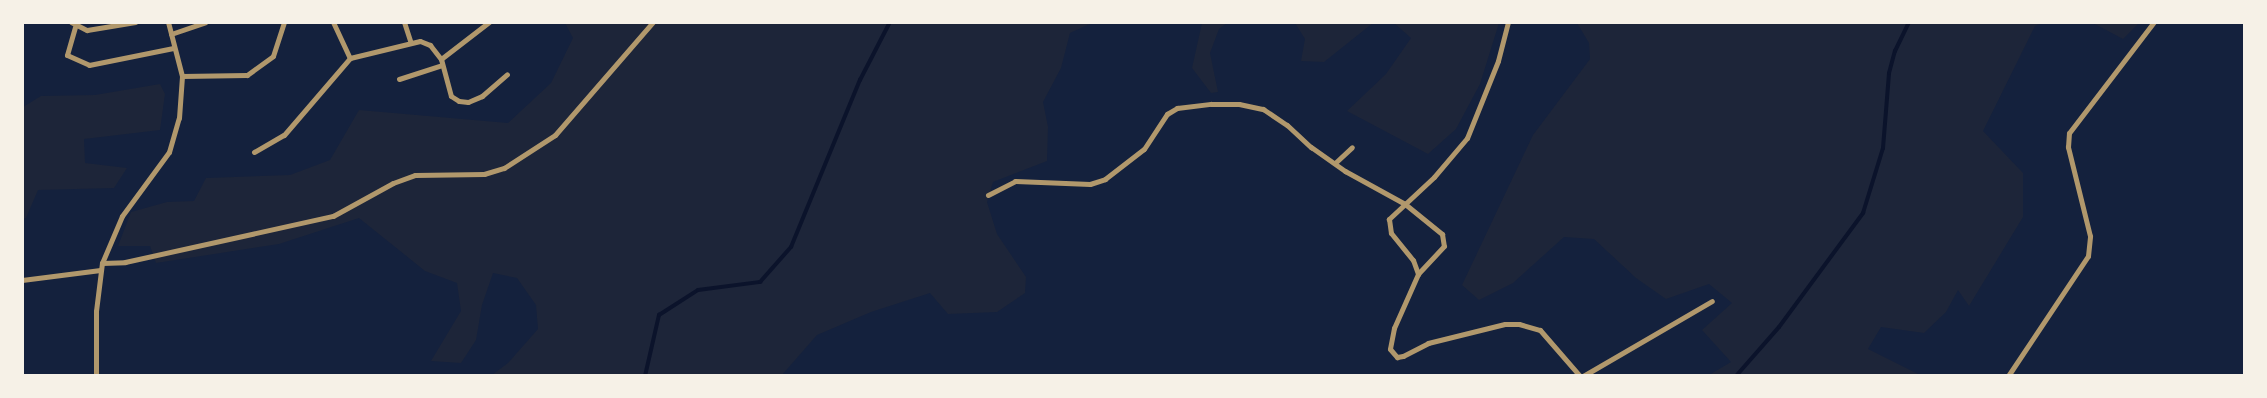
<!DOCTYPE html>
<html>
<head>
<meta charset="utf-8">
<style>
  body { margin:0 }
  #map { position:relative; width:2267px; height:398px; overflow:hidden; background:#14213d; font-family:Ubuntu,sans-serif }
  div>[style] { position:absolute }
  .green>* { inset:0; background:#1d2539 }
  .stream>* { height:4px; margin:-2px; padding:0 2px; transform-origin:2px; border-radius:2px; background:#0b132b }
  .minor>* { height:5px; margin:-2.5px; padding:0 2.5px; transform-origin:2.5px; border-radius:2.5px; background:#b1986c }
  span { translate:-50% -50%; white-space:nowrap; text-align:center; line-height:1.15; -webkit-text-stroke:5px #f6f1e7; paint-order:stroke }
  .frame { position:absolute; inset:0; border:24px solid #f6f1e7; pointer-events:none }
</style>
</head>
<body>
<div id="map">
  <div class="green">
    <i style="clip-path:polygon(565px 23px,1092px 23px,1070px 33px,1061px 68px,1043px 102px,1048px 127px,1047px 161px,993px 182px,987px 202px,997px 234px,1026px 277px,1025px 293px,997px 312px,948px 314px,930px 293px,871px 312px,817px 335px,782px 375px,492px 375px,508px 363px,538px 329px,536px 305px,517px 278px,493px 273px,482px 305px,476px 340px,461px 363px,431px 361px,461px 311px,457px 283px,425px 271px,359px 218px,279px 244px,156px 263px,150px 246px,118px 246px,131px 212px,167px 202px,194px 201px,206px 178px,290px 175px,330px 160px,359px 110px,508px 123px,551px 83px,573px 38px)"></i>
    <i style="clip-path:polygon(1202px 23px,1227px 23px,1219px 29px,1210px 53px,1218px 92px,1211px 93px,1192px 68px)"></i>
    <i style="clip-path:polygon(1295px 23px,1373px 23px,1324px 62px,1301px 61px,1305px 39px)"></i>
    <i style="clip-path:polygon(1394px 23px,1499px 23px,1480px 84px,1456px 129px,1428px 154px,1347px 111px,1386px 74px,1411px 38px)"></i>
    <i style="clip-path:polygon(1577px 23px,2042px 23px,2035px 26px,1983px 131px,2023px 173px,2023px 217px,1969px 306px,1958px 290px,1946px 312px,1924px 333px,1881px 327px,1868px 349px,1920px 375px,1709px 375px,1731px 362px,1702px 330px,1732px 303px,1709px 284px,1666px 299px,1636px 278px,1594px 239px,1564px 237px,1513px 283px,1479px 300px,1462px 285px,1533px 135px,1590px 59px,1589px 43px)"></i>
    <i style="clip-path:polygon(2093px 23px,2139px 23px,2123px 39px)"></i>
    <i style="clip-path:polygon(160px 84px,165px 94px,160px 130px,84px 139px,85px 163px,127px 168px,114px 188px,38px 190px,26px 218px,23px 219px,23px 107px,41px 96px,95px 95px)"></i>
  </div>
  <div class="stream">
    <i style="left:645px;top:376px;width:63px;rotate:-77.1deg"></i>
    <i style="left:659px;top:315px;width:46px;rotate:-32.7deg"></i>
    <i style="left:698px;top:290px;width:63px;rotate:-7.4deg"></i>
    <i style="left:760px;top:282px;width:47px;rotate:-48.5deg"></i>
    <i style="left:791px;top:247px;width:181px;rotate:-67.6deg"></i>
    <i style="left:860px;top:80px;width:65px;rotate:-62.7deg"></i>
    <i style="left:1736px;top:376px;width:65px;rotate:-48.7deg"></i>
    <i style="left:1779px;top:327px;width:142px;rotate:-53.6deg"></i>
    <i style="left:1863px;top:213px;width:68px;rotate:-72.9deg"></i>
    <i style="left:1883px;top:148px;width:75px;rotate:-85.4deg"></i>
    <i style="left:1889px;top:73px;width:23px;rotate:-75deg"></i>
    <i style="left:1895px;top:51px;width:32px;rotate:-64deg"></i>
  </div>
  <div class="minor">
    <i style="left:71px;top:22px;width:18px;rotate:27deg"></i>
    <i style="left:87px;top:30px;width:49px;rotate:-9.5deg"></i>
    <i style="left:333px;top:22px;width:40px;rotate:65deg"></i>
    <i style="left:350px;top:58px;width:72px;rotate:-13.7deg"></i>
    <i style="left:420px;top:41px;width:11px;rotate:22deg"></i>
    <i style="left:430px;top:45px;width:18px;rotate:52deg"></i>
    <i style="left:441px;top:59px;width:61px;rotate:-37.6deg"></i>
    <i style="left:404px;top:22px;width:20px;rotate:72deg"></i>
    <i style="left:1508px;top:22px;width:40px;rotate:104.4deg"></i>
    <i style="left:1498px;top:61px;width:83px;rotate:111.9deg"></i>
    <i style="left:1467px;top:138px;width:51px;rotate:130.2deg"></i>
    <i style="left:1434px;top:177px;width:62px;rotate:137deg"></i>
    <i style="left:1389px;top:219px;width:14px;rotate:82deg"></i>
    <i style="left:1391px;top:233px;width:35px;rotate:51deg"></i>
    <i style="left:1413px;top:260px;width:15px;rotate:70deg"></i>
    <i style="left:1418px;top:274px;width:59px;rotate:114deg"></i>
    <i style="left:1394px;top:328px;width:21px;rotate:101deg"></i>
    <i style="left:1390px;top:349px;width:11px;rotate:49deg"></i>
    <i style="left:1397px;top:357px;width:6px;rotate:-9deg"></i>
    <i style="left:1403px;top:356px;width:28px;rotate:-27deg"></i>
    <i style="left:1428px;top:343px;width:79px;rotate:-13.9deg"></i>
    <i style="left:1505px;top:324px;width:14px"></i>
    <i style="left:1519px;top:324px;width:22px;rotate:16deg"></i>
    <i style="left:1540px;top:330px;width:61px;rotate:49deg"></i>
    <i style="left:75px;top:27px;width:29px;rotate:106deg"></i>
    <i style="left:67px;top:55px;width:24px;rotate:24deg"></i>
    <i style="left:89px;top:65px;width:86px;rotate:-11.4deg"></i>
    <i style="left:171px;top:34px;width:36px;rotate:-19deg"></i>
    <i style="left:441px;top:59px;width:38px;rotate:75deg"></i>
    <i style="left:451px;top:96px;width:9px;rotate:32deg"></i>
    <i style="left:459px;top:101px;width:9px;rotate:6deg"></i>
    <i style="left:468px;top:102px;width:15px;rotate:-23deg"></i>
    <i style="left:482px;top:96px;width:33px;rotate:-41deg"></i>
    <i style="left:182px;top:76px;width:65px;rotate:-0.9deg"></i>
    <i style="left:247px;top:75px;width:32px;rotate:-36deg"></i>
    <i style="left:273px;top:56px;width:36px;rotate:-72deg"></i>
    <i style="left:399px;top:79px;width:45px;rotate:-18deg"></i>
    <i style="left:254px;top:152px;width:34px;rotate:-30deg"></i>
    <i style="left:284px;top:135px;width:101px;rotate:-49.4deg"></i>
    <i style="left:1335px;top:163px;width:23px;rotate:-43deg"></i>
    <i style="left:988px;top:195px;width:30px;rotate:-27deg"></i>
    <i style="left:1015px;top:181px;width:75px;rotate:2.3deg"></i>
    <i style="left:1090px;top:184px;width:16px;rotate:-18deg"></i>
    <i style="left:1105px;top:179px;width:49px;rotate:-37.6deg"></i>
    <i style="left:1144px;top:149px;width:42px;rotate:-56.7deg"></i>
    <i style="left:1167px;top:114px;width:12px;rotate:-31deg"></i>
    <i style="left:1177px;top:108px;width:34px;rotate:-7deg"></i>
    <i style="left:1211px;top:104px;width:28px"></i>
    <i style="left:1239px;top:104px;width:25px;rotate:12deg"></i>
    <i style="left:1263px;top:109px;width:29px;rotate:34deg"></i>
    <i style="left:1287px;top:125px;width:33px;rotate:43deg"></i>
    <i style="left:1311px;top:147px;width:42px;rotate:35.2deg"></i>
    <i style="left:1345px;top:171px;width:68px;rotate:28.8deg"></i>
    <i style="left:1405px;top:204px;width:48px;rotate:39deg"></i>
    <i style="left:1442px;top:234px;width:12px;rotate:81deg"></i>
    <i style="left:1444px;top:246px;width:38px;rotate:133deg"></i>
    <i style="left:102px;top:263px;width:51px;rotate:-66.9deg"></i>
    <i style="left:122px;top:216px;width:79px;rotate:-53.7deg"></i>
    <i style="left:169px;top:152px;width:35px;rotate:-74deg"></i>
    <i style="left:179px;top:118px;width:42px;rotate:-85.9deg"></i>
    <i style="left:182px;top:76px;width:56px;rotate:-104.5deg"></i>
    <i style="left:22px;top:280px;width:79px;rotate:-7.3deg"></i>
    <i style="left:96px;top:376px;width:65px;rotate:-90deg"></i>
    <i style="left:96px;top:311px;width:48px;rotate:-82.9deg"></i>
    <i style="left:102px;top:263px;width:23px;rotate:-2deg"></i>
    <i style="left:125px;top:262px;width:213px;rotate:-12.5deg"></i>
    <i style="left:333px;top:216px;width:68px;rotate:-28.8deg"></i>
    <i style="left:393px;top:183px;width:23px;rotate:-20deg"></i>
    <i style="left:415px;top:175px;width:69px;rotate:-0.8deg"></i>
    <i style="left:484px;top:174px;width:21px;rotate:-17deg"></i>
    <i style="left:504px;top:168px;width:61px;rotate:-32.9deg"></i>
    <i style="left:555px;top:135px;width:150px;rotate:-49.1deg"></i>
    <i style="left:1583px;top:376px;width:149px;rotate:-30.2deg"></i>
    <i style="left:2008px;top:376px;width:144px;rotate:-56.3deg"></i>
    <i style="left:2088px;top:256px;width:20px;rotate:-84deg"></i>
    <i style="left:2090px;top:236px;width:92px;rotate:-103.9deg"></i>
    <i style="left:2068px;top:147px;width:14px;rotate:-86deg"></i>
    <i style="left:2069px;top:133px;width:140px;rotate:-52.6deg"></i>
  </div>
  <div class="frame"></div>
</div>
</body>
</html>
